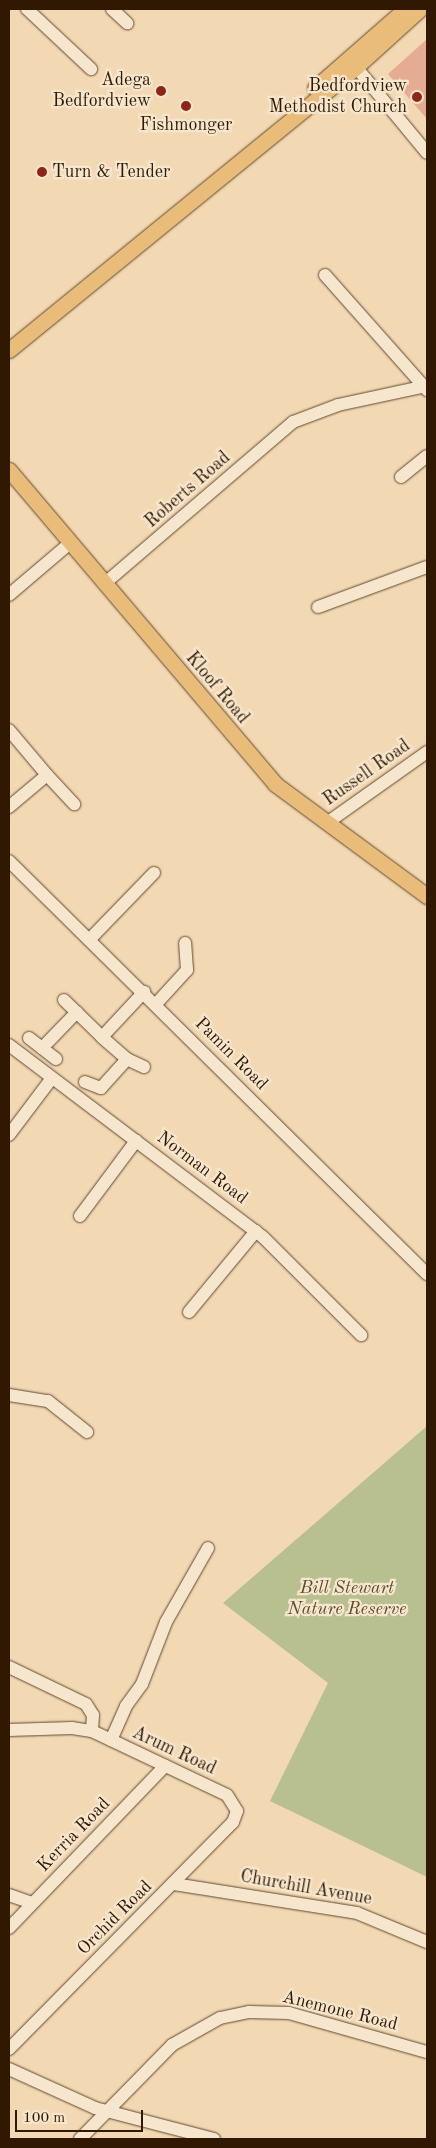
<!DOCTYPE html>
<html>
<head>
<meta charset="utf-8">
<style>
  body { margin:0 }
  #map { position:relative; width:436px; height:2148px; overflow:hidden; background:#f3d9b3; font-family:"Old Standard TT",serif }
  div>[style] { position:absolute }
  .green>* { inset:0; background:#b8c08f }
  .building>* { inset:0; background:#e5ab93 }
  .roads { filter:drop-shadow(0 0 1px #61482f) drop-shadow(0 0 1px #61482f) }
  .minor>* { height:12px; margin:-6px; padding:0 6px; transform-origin:6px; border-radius:6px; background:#f7e6ce }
  .major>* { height:15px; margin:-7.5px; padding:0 7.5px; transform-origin:7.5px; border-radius:7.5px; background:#eabc7a }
  .dots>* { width:14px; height:14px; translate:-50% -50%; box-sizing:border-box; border:2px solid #f7e6ce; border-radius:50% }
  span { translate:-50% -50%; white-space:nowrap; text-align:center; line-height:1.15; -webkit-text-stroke:4.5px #f7e6ce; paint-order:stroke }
  .poi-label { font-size:18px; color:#301803 }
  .right { translate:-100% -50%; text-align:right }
  .left { translate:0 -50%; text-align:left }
  .street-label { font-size:18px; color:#301803 }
  .park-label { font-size:18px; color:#594a2d; font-style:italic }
  .frame { position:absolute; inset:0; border:10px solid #301803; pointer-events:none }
  .scale { position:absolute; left:15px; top:2110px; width:128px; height:22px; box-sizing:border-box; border:2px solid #301803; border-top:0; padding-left:6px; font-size:15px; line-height:18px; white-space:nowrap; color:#301803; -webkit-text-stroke:4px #f7e6ce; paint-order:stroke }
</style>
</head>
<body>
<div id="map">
  <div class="green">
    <i style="clip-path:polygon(427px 1426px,427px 1877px,270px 1801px,328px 1683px,223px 1603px)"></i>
  </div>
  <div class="building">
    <i style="clip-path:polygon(427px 39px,427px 119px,388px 74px)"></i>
  </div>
  <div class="roads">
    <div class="minor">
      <i style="left:27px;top:9px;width:88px;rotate:43.2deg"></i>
      <i style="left:112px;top:9px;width:21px;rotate:43deg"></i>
      <i style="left:351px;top:61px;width:119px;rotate:50.4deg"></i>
      <i style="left:325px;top:275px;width:154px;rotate:48.4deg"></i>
      <i style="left:401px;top:477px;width:33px;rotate:-39deg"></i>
      <i style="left:104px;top:584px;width:249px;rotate:-40.6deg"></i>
      <i style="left:293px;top:422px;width:48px;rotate:-20.7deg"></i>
      <i style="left:338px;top:405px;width:86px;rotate:-12.1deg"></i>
      <i style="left:9px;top:595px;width:80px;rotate:-40.4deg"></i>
      <i style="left:318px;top:607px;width:116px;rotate:-20.2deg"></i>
      <i style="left:9px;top:730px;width:59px;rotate:49.8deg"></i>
      <i style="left:47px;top:775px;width:50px;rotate:139.9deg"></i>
      <i style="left:47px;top:775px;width:40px;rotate:47deg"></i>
      <i style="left:327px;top:823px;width:123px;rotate:-35.4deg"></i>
      <i style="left:9px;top:861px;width:588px;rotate:44.66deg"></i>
      <i style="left:90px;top:939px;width:92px;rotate:-45.9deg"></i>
      <i style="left:64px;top:1000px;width:53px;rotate:44.2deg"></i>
      <i style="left:156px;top:1004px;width:46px;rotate:-47.6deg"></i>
      <i style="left:187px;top:970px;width:27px;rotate:-94deg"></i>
      <i style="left:29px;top:1038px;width:16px;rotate:38deg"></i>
      <i style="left:9px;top:1045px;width:318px;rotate:37.1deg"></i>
      <i style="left:263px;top:1237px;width:139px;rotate:45deg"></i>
      <i style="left:56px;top:1059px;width:18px;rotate:-142deg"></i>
      <i style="left:42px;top:1048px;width:50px;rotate:-45.8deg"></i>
      <i style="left:144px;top:1067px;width:19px;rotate:-155deg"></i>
      <i style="left:127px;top:1059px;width:33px;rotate:-139deg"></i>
      <i style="left:102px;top:1037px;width:62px;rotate:-47deg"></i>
      <i style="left:85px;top:1082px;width:17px;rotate:21deg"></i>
      <i style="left:101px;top:1088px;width:39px;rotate:-48deg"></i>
      <i style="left:9px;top:1135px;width:71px;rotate:-53deg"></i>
      <i style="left:80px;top:1216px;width:94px;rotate:-53.3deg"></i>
      <i style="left:189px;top:1312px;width:105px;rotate:-50.4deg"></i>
      <i style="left:9px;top:1395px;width:39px;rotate:9deg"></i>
      <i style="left:48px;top:1401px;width:50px;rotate:38.5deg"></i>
      <i style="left:9px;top:1667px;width:85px;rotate:25.7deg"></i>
      <i style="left:86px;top:1704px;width:13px;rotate:58deg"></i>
      <i style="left:93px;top:1715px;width:16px;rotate:94deg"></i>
      <i style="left:9px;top:1730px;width:63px;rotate:-1.8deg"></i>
      <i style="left:72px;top:1728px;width:20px;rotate:9deg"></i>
      <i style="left:92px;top:1731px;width:149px;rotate:25.4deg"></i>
      <i style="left:227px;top:1795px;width:19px;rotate:58deg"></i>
      <i style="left:237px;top:1811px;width:12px;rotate:110deg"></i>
      <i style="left:233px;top:1822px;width:319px;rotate:134.6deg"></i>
      <i style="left:111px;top:1740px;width:37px;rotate:-66deg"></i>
      <i style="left:126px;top:1706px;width:27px;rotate:-54deg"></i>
      <i style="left:142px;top:1684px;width:66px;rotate:-68.8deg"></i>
      <i style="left:166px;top:1622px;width:85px;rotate:-60.4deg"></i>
      <i style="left:174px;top:1884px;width:185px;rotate:9deg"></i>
      <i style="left:357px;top:1913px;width:76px;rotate:22.5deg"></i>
      <i style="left:9px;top:1895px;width:24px;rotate:19deg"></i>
      <i style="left:9px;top:1928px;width:225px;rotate:-46.1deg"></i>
      <i style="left:9px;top:2069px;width:94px;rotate:24.4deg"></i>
      <i style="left:95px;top:2108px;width:123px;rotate:14.6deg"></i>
      <i style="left:80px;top:2139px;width:132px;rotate:-45.6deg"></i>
      <i style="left:172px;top:2045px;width:55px;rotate:-29.4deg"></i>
      <i style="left:220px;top:2018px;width:30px;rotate:-12deg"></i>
      <i style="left:249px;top:2012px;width:40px;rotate:1.4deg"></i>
      <i style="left:289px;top:2013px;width:143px;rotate:15.8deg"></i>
    </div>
    <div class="major">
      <i style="left:315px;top:88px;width:120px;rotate:-41.3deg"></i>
      <i style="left:9px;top:350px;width:448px;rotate:-39.2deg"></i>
      <i style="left:356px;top:67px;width:86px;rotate:-42.2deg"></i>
      <i style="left:9px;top:470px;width:412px;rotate:49.7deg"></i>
      <i style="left:275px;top:784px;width:189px;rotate:36.4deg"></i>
    </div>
  </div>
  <div class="dots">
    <i style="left:161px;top:91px;background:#8f2418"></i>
    <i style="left:417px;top:97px;background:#8f2418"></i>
    <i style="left:186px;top:106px;background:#8f2418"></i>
    <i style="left:42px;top:172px;background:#8f2418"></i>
  </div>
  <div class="poi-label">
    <span class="right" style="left:151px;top:91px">Adega<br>Bedfordview</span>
    <span class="right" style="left:407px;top:97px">Bedfordview<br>Methodist Church</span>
    <span style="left:186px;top:125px">Fishmonger</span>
    <span class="left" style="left:52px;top:172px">Turn &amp; Tender</span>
  </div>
  <div class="street-label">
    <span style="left:188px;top:490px;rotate:-41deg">Roberts Road</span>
    <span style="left:217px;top:688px;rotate:50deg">Kloof Road</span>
    <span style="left:367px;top:773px;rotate:-35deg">Russell Road</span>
    <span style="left:231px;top:1054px;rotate:45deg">Pamin Road</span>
    <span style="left:202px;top:1168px;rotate:37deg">Norman Road</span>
    <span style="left:174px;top:1751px;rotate:25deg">Arum Road</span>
    <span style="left:74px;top:1835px;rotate:-46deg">Kerria Road</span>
    <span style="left:306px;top:1888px;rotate:10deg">Churchill Avenue</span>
    <span style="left:115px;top:1918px;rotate:-45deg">Orchid Road</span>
    <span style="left:340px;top:2011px;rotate:14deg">Anemone Road</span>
  </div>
  <div class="park-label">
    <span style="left:347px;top:1599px">Bill Stewart<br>Nature Reserve</span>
  </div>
  <div class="frame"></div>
  <div class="scale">100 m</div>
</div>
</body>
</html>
